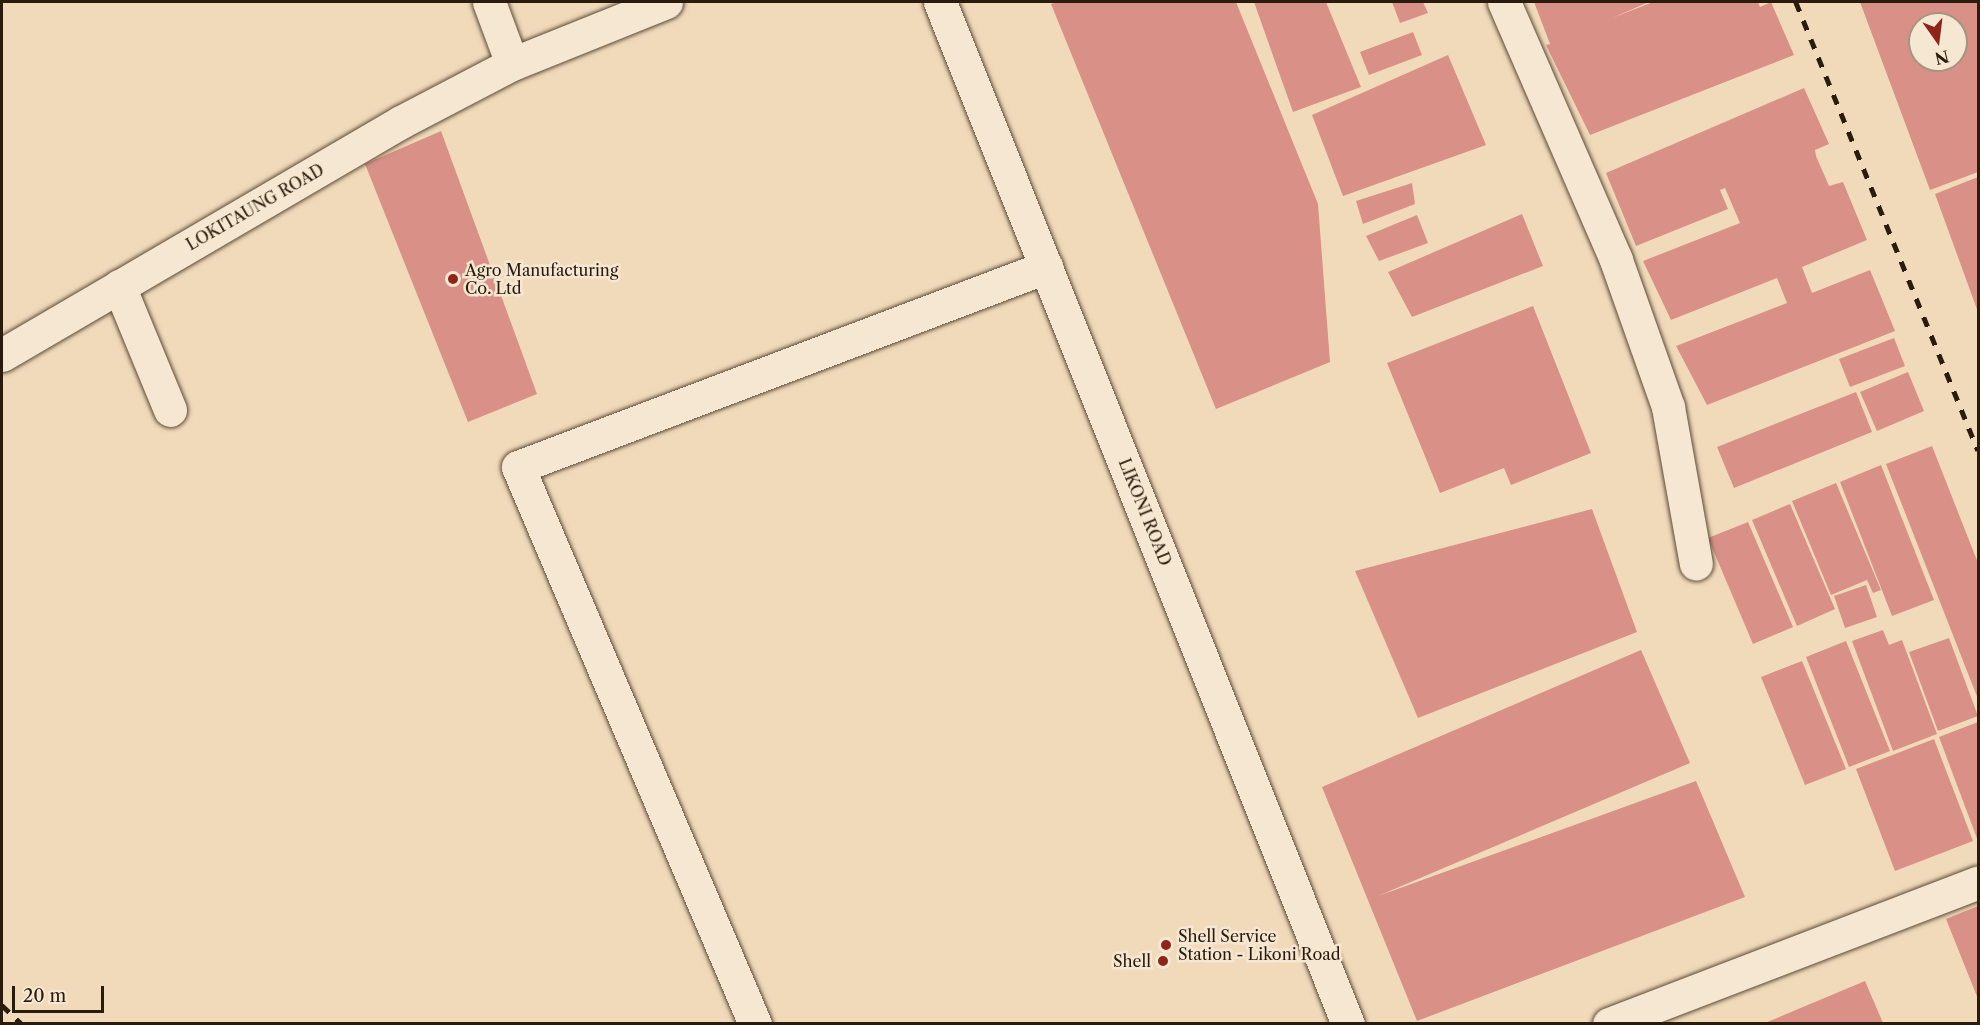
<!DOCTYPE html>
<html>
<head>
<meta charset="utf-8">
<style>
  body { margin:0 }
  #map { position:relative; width:1980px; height:1025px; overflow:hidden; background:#f1daba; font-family:"Libre Caslon Text",serif }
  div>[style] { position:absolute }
  .building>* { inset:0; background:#d99087 }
  .roads { filter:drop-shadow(0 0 2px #5c4b38) drop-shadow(0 0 2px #5c4b38) }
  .minor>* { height:33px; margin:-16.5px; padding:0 16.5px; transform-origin:16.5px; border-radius:16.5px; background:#f6e7d2 }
  .rail>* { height:4.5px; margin-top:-2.25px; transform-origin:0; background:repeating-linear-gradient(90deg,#2a1b0d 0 10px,transparent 0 20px) }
  .dots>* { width:16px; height:16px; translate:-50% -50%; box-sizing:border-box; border:3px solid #f6e7d2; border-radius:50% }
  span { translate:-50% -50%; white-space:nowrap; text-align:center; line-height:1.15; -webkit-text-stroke:5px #f6e7d2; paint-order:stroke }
  .street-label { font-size:16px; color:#2a1b0d }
  .poi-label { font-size:16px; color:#2a1b0d }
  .left { translate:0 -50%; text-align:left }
  .right { translate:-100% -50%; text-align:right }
  .frame { position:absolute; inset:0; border:3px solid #2a1b0d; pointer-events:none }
  .north { position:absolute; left:1908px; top:12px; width:60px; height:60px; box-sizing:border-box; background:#f6e7d2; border:2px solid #a49583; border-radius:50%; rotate:166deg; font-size:16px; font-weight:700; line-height:24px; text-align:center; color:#2a1b0d }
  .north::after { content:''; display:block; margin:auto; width:21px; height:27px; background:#8f2418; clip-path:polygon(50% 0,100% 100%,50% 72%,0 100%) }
  .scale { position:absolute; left:12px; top:986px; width:92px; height:27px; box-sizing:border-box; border:3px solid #2a1b0d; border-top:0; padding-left:8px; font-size:18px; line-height:21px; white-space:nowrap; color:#2a1b0d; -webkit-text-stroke:4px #f6e7d2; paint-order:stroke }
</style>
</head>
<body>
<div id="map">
  <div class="building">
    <i style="clip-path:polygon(1058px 2px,1236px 2px,1318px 204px,1330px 362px,1216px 409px,1051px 4px)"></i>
    <i style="clip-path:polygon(1254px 2px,1326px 2px,1361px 87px,1293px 112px)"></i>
    <i style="clip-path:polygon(1392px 2px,1423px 2px,1428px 13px,1400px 23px)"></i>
    <i style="clip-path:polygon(1534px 2px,1649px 2px,1612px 18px,1653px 2px,1758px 2px,1760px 7px,1771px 2px,1794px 55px,1590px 135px,1546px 45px,1550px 44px)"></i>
    <i style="clip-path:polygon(evenodd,1860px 2px,1978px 2px,1978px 172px,1930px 190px,1860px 2px,1920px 24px,1956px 24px,1956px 60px,1920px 60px,1920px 24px)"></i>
    <i style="clip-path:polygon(1413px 32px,1422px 55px,1369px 75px,1360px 52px)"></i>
    <i style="clip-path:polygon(1448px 55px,1486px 145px,1343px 196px,1312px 115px)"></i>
    <i style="clip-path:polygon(1804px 88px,1829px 144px,1815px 150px,1816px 156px,1829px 186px,1843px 182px,1867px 240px,1802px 267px,1812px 293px,1870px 270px,1895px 331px,1707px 405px,1676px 346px,1787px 303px,1777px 278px,1671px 320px,1643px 261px,1740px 223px,1725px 188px,1720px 190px,1728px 209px,1636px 246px,1606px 173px)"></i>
    <i style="clip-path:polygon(441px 131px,537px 394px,468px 422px,365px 164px)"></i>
    <i style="clip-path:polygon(1978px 177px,1978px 312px,1935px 194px)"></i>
    <i style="clip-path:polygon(1412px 183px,1415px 204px,1363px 224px,1356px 201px)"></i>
    <i style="clip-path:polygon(1522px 214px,1543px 266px,1412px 317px,1388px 272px)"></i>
    <i style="clip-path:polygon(1417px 215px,1428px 243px,1379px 261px,1366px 236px)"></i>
    <i style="clip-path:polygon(1533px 306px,1591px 453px,1511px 485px,1504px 468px,1440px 493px,1387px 363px)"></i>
    <i style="clip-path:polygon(1894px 338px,1905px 366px,1850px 387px,1839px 359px)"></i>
    <i style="clip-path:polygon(1908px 372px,1924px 411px,1877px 431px,1860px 392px)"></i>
    <i style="clip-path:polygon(1856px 392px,1872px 432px,1734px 488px,1717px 447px)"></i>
    <i style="clip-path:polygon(1932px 446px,1978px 563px,1978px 699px,1886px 464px)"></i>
    <i style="clip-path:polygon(1881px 465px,1934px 600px,1892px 616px,1840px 482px)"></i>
    <i style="clip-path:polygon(1836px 483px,1881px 590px,1873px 593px,1867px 580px,1831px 595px,1792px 501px)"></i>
    <i style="clip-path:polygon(1790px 504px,1835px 609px,1797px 626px,1752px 520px)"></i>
    <i style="clip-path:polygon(1592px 509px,1637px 632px,1418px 718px,1355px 571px)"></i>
    <i style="clip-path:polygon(1748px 522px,1793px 627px,1753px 644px,1708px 538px)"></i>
    <i style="clip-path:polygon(1866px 585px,1877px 617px,1845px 628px,1834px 596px)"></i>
    <i style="clip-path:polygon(1883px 630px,1889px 645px,1902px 640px,1937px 734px,1893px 751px,1852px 641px)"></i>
    <i style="clip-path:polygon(1949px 638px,1978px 716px,1938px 731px,1909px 652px)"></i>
    <i style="clip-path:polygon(1846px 641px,1890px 751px,1849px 767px,1806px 657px)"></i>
    <i style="clip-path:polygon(1641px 650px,1690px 763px,1378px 896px,1696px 781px,1745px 897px,1417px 1021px,1322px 787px)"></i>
    <i style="clip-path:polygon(1802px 661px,1846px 769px,1805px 785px,1761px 677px)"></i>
    <i style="clip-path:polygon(1978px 722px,1978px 841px,1939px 737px)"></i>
    <i style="clip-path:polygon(1934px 739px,1973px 841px,1895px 871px,1856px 769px)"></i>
    <i style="clip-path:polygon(1978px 906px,1978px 999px,1946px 919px)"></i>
    <i style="clip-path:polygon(1865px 981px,1883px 1023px,1765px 1023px)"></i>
  </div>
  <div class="roads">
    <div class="minor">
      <i style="left:489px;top:2px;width:66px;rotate:69.6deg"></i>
      <i style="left:940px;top:2px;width:1100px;rotate:68.24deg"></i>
      <i style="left:1504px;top:2px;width:281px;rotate:66.5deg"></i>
      <i style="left:1616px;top:260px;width:156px;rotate:70.5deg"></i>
      <i style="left:1668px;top:407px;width:159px;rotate:79.9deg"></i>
      <i style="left:119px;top:286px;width:134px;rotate:67.6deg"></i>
      <i style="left:2px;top:355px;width:462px;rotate:-30.3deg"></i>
      <i style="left:401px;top:122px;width:125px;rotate:-27.6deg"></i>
      <i style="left:512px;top:64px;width:166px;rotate:-21.9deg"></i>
      <i style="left:755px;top:1024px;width:605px;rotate:-113.05deg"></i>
      <i style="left:518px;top:467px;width:565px;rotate:-20.75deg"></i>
      <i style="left:1609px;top:1024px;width:395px;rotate:-21deg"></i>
    </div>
  </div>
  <div class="rail">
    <i style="left:1796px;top:2px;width:484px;rotate:67.9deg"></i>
    <i style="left:2px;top:1005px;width:28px;rotate:44deg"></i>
  </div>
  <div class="dots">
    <i style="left:453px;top:279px;background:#8f2418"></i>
    <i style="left:1166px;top:945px;background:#8f2418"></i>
    <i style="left:1163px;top:961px;background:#8f2418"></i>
  </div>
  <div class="street-label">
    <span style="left:255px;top:207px;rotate:-30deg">LOKITAUNG ROAD</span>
    <span style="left:1145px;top:512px;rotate:68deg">LIKONI ROAD</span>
  </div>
  <div class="poi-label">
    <span class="left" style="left:465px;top:279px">Agro Manufacturing<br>Co. Ltd</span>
    <span class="left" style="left:1178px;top:945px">Shell Service<br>Station - Likoni Road</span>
    <span class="right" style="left:1151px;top:961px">Shell</span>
  </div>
  <div class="frame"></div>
  <div class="north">N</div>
  <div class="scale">20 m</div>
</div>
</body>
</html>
